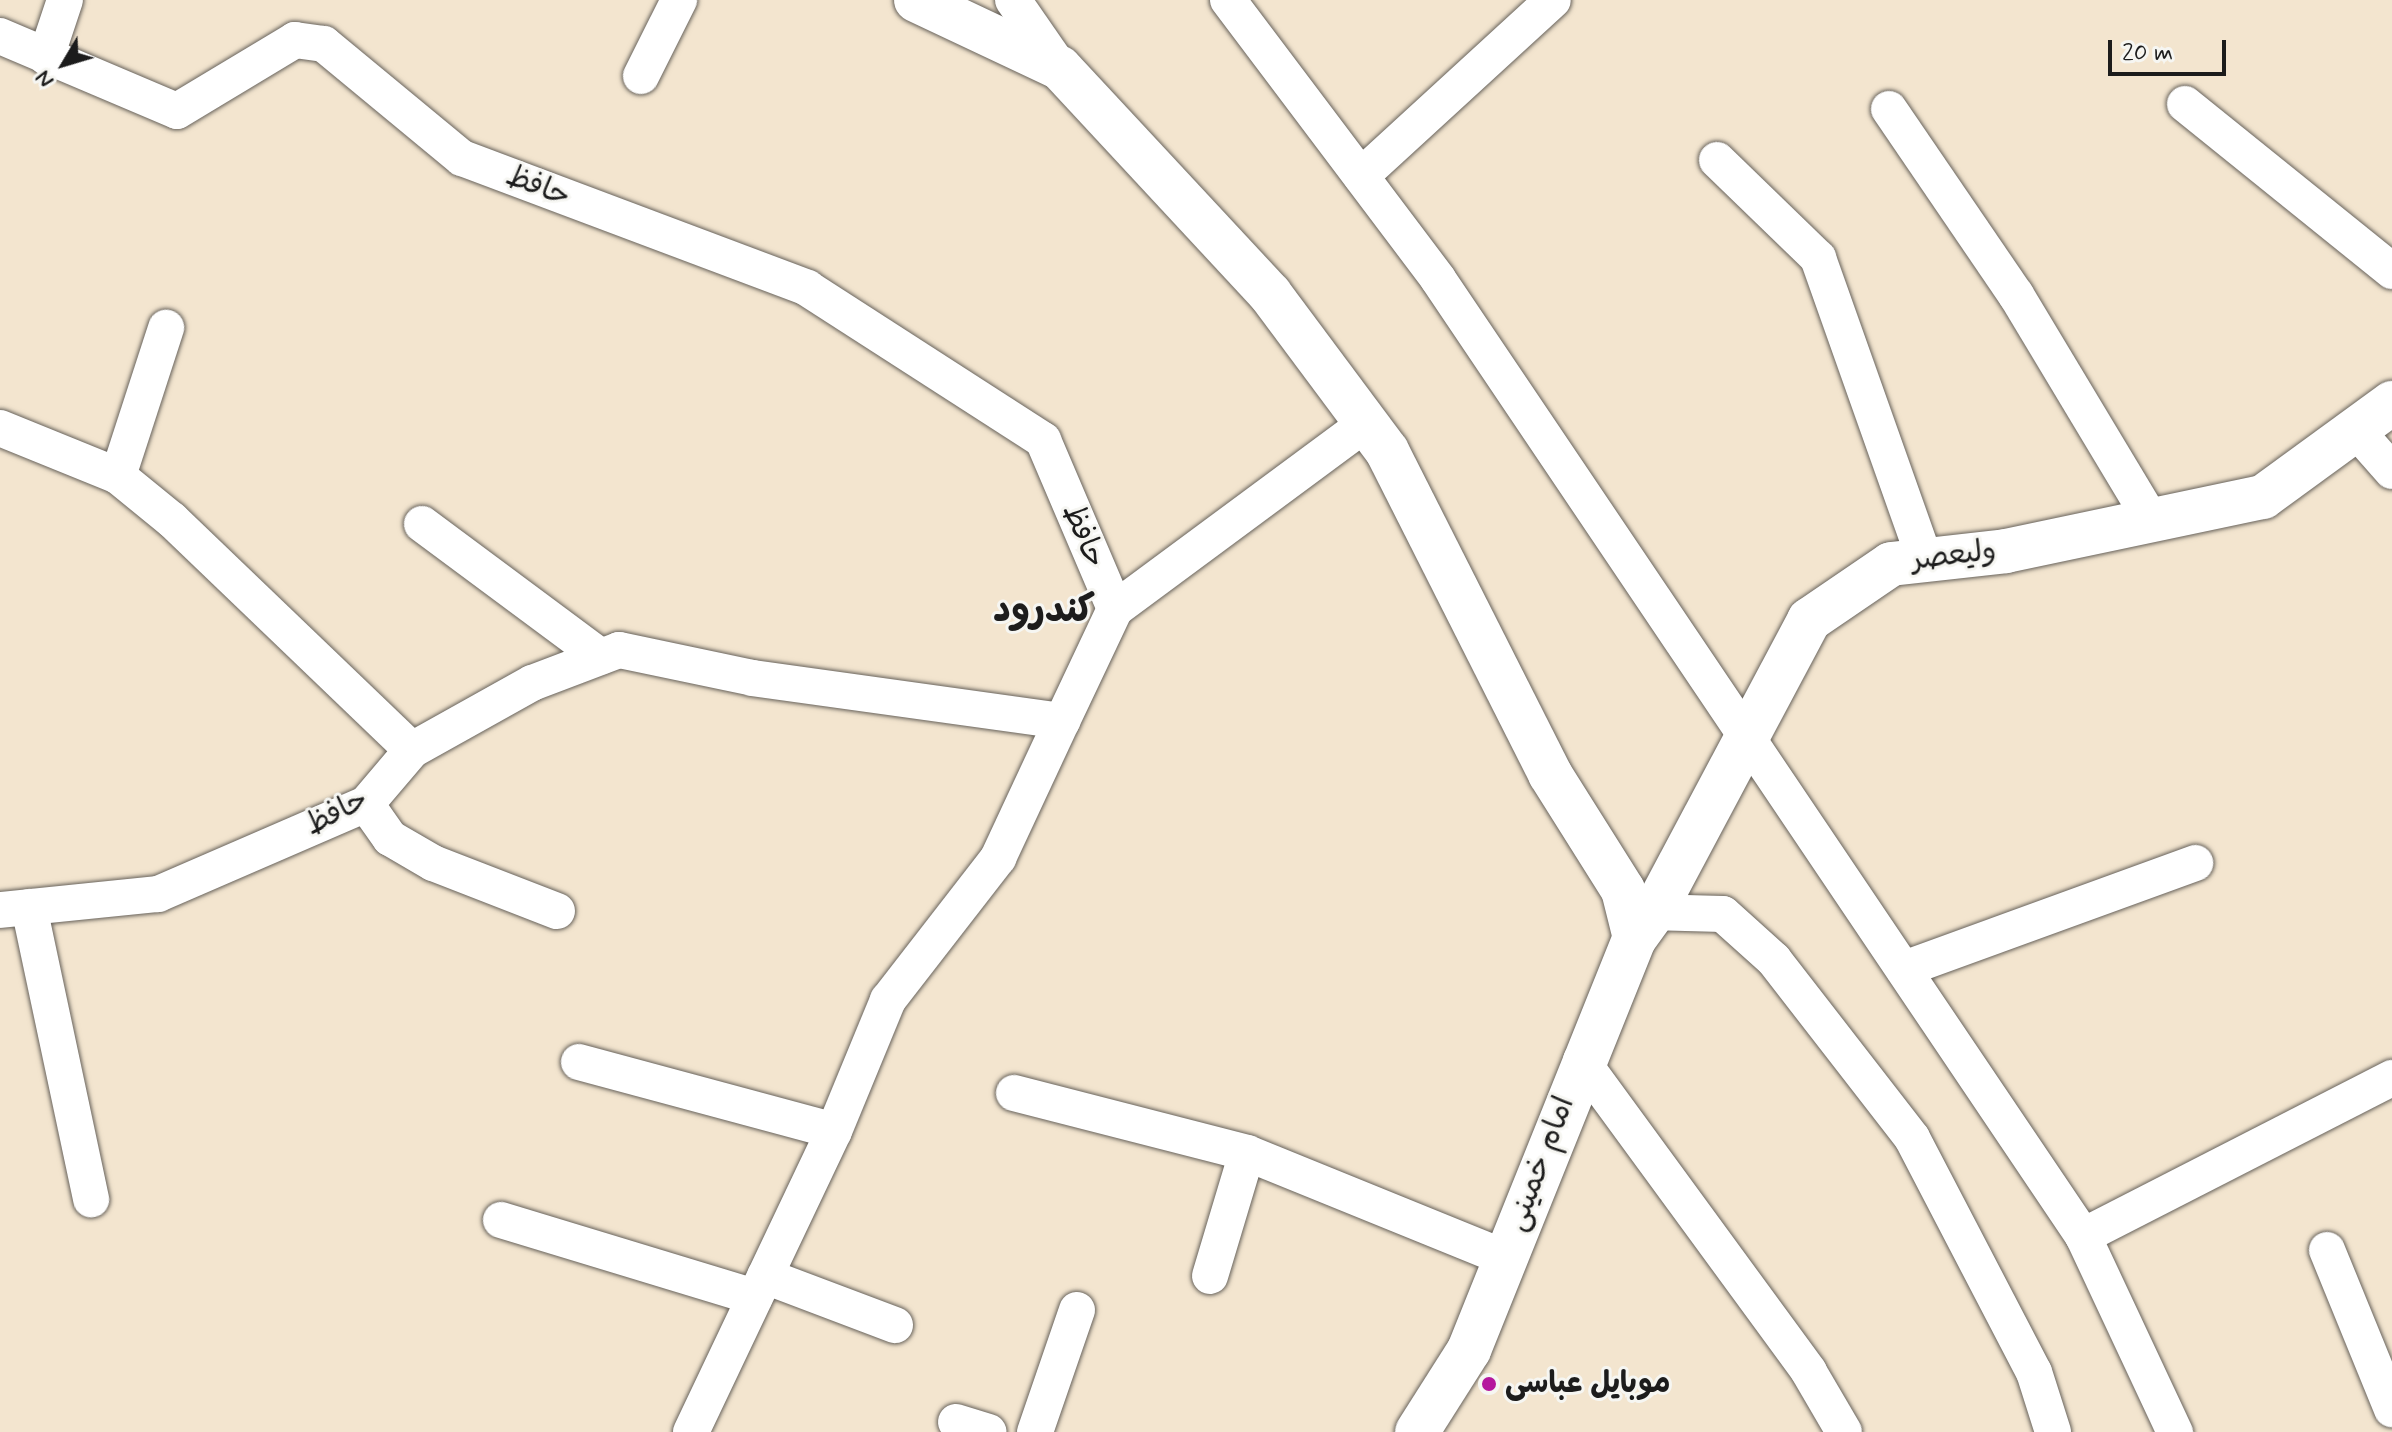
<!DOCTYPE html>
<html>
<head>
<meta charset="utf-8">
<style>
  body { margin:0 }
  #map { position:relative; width:2392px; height:1432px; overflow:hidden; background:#f3e5cf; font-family:Mynerve,"Playpen Sans Arabic",sans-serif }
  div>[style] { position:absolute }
  .roads { filter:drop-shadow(0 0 2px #67625b) drop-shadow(0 0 2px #67625b) }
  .street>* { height:36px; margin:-18px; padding:0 18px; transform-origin:18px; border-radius:18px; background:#fff }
  .secondary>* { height:44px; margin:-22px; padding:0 22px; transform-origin:22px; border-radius:22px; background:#fff }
  .dots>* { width:22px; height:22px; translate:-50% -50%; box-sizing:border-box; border:4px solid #f6f6f2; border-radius:50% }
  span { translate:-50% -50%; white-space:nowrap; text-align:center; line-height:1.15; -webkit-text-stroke:6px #f6f6f2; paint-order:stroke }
  .street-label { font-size:30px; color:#1c1c1c }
  .poi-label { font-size:30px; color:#1c1c1c; font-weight:700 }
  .left { translate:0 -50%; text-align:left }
  .district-label { font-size:38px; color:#1c1c1c; font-weight:700 }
  .north { position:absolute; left:24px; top:24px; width:80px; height:80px; -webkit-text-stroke:6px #f6f6f2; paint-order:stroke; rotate:232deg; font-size:22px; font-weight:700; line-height:32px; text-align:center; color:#1c1c1c }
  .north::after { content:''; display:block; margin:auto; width:28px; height:36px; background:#1c1c1c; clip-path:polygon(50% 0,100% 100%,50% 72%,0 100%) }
  .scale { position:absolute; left:2108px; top:40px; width:118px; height:36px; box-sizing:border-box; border:4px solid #1c1c1c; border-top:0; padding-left:10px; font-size:24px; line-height:28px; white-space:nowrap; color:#1c1c1c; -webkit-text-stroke:6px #f6f6f2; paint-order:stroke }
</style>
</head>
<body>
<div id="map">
  <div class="roads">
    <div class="street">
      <i style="left:1013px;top:0;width:83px;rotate:55.3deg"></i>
      <i style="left:1228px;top:0;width:349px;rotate:53deg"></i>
      <i style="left:1438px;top:279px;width:1154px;rotate:56.02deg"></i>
      <i style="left:2083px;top:1236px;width:217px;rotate:64.9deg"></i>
      <i style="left:0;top:36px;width:192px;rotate:23deg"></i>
      <i style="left:177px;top:111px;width:138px;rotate:-31deg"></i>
      <i style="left:295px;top:40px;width:29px;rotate:8deg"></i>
      <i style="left:324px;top:44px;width:179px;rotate:39.6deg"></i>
      <i style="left:462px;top:158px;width:369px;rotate:20.6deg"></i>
      <i style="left:807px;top:288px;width:281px;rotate:32.8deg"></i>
      <i style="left:1043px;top:440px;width:184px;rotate:66.9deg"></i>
      <i style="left:1115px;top:609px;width:124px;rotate:115.3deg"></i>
      <i style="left:1062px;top:721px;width:312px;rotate:-172.1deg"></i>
      <i style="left:753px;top:678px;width:137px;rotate:-168.2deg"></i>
      <i style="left:619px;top:650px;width:93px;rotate:159.2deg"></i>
      <i style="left:532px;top:683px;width:137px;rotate:150.8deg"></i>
      <i style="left:412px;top:750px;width:71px;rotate:130.4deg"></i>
      <i style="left:366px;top:804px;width:227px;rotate:156.6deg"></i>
      <i style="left:158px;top:894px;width:159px;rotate:174.2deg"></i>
      <i style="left:46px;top:57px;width:60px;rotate:-71.6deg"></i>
      <i style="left:641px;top:76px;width:85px;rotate:-63.4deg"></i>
      <i style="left:2185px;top:104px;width:266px;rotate:38.9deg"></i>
      <i style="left:1889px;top:109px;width:225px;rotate:55.7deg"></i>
      <i style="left:2016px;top:295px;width:262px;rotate:59deg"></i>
      <i style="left:1717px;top:160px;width:141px;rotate:44.1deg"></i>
      <i style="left:1818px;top:258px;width:320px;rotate:70.5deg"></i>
      <i style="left:1361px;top:176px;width:260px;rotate:-42.5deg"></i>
      <i style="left:0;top:428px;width:127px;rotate:22.1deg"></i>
      <i style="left:118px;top:476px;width:70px;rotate:39.2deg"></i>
      <i style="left:172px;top:520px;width:332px;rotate:43.8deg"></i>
      <i style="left:2355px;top:429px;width:56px;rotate:48.6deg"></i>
      <i style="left:118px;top:476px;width:156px;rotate:-72deg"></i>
      <i style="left:422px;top:524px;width:222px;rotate:36.6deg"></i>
      <i style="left:1115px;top:609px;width:312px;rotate:-36.5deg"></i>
      <i style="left:366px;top:804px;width:42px;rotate:54.8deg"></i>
      <i style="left:390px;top:838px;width:50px;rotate:30.2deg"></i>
      <i style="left:433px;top:863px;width:133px;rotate:21.2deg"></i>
      <i style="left:29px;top:907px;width:299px;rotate:78deg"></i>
      <i style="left:1654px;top:912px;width:69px;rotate:1.7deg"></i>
      <i style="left:1723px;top:914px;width:69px;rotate:42deg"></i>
      <i style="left:1774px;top:960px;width:225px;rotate:52.2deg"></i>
      <i style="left:1912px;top:1138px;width:264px;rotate:62.5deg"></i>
      <i style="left:2034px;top:1372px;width:63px;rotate:72.4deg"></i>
      <i style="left:1904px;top:969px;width:310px;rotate:-20deg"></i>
      <i style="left:1581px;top:1060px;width:386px;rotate:53.8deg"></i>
      <i style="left:1809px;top:1372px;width:69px;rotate:59.7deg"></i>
      <i style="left:579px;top:1062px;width:264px;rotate:15.1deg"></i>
      <i style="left:1014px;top:1093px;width:241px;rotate:14.4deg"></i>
      <i style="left:501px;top:1220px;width:265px;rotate:16.9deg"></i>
      <i style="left:2083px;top:1236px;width:347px;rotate:-27.1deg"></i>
      <i style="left:2327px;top:1250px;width:172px;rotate:67.8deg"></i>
      <i style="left:765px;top:1276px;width:139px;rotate:20.7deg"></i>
      <i style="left:1210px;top:1276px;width:128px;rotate:-73.3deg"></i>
      <i style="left:1247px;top:1153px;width:279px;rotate:22.1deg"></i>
      <i style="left:956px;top:1422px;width:34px;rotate:17deg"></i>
      <i style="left:691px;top:1432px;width:333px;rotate:-64.6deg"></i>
      <i style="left:834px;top:1131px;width:142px;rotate:-67.6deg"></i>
      <i style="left:888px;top:1000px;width:180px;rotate:-52.2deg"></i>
      <i style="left:998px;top:858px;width:151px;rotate:-65deg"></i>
      <i style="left:1035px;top:1432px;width:129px;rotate:-71deg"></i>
    </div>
    <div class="secondary">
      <i style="left:916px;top:0;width:159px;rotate:25.3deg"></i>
      <i style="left:1060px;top:68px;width:309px;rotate:47.1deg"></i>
      <i style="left:1270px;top:294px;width:196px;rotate:53.3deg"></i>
      <i style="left:1387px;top:451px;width:362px;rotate:63.2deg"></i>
      <i style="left:1550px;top:774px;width:137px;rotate:57.8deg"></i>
      <i style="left:1623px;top:890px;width:49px;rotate:76deg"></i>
      <i style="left:1417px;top:1432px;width:97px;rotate:-57.6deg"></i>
      <i style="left:1469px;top:1350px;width:444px;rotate:-68.1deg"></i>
      <i style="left:1635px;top:938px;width:32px;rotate:-54deg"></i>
      <i style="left:1654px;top:912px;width:331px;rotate:-62deg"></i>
      <i style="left:1809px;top:620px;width:99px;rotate:-34.3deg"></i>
      <i style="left:1891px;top:564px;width:116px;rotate:-6.4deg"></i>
      <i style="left:2006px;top:551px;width:263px;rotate:-11.9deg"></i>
      <i style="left:2263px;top:497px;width:160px;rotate:-36.1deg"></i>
    </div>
  </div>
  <div class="dots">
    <i style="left:1489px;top:1384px;background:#b5179e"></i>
  </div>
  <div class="street-label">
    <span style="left:538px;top:187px;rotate:21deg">حافظ</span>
    <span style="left:1083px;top:536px;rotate:67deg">حافظ</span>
    <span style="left:1954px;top:556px;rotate:-7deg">ولیعصر</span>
    <span style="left:337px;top:813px;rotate:-27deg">حافظ</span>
    <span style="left:1541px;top:1164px;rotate:-69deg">امام خمینی</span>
  </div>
  <div class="poi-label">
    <span class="left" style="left:1505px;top:1384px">موبایل عباسی</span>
  </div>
  <div class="district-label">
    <span style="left:1044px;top:611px">کندرود</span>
  </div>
  <div class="north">N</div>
  <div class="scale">20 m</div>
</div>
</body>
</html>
